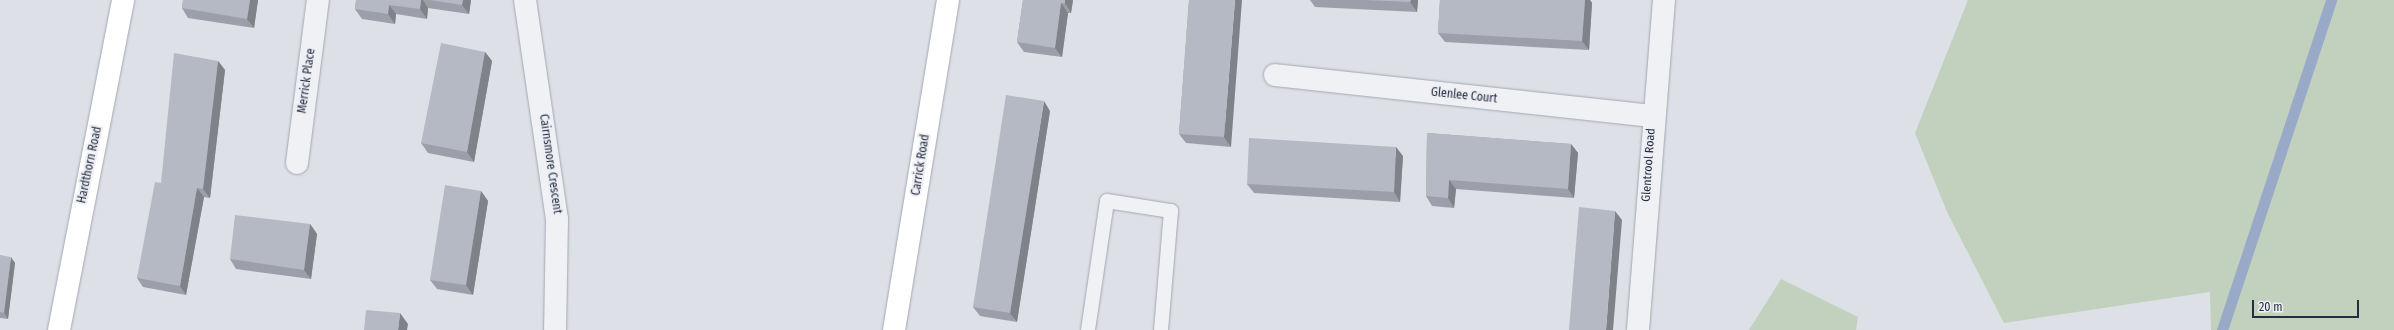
<!DOCTYPE html>
<html>
<head>
<meta charset="utf-8">
<style>
  body { margin:0 }
  #map { position:relative; width:2394px; height:330px; overflow:hidden; background:#dde0e7; font-family:"Fira Sans Condensed",sans-serif }
  div>[style] { position:absolute }
  .green>* { inset:0; background:#c1d1be }
  .stream>* { height:11px; margin:-5.5px; padding:0 5.5px; transform-origin:5.5px; border-radius:5.5px; background:#98aac7 }
  .roads { filter:drop-shadow(0 0 1px #a3a7b1) drop-shadow(0 0 1px #a3a7b1) }
  .lane>* { height:14px; margin:-7px; padding:0 7px; transform-origin:7px; border-radius:7px; background:#f0f1f5 }
  .street>* { height:22px; margin:-11px; padding:0 11px; transform-origin:11px; border-radius:11px; background:#f0f1f5 }
  .secondary>* { height:22px; margin:-11px; padding:0 11px; transform-origin:11px; border-radius:11px; background:#fff }
  .wall>* { inset:0; background:#9c9fa9 }
  .shaded-wall>* { inset:0; background:#7f8289 }
  .building>* { inset:0; background:#b5b9c4 }
  span { translate:-50% -50%; white-space:nowrap; text-align:center; line-height:1.15; -webkit-text-stroke:4px #edeff5; paint-order:stroke }
  .street-label { font-size:12px; color:#272d3e }
  .scale { position:absolute; left:2252px; top:300px; width:107px; height:18px; box-sizing:border-box; border:2px solid #272d3e; border-top:0; padding-left:5px; font-size:12px; line-height:14px; white-space:nowrap; color:#272d3e; -webkit-text-stroke:3px #edeff5; paint-order:stroke }
</style>
</head>
<body>
<div id="map">
  <div class="green">
    <i style="clip-path:polygon(1968px 0,2394px 0,2394px 330px,2211px 330px,2210px 292px,2004px 323px,1947px 212px,1915px 133px)"></i>
    <i style="clip-path:polygon(1781px 279px,1858px 317px,1856px 330px,1749px 330px)"></i>
  </div>
  <div class="stream">
    <i style="left:2222px;top:330px;width:348px;rotate:-71.7deg"></i>
  </div>
  <div class="roads">
    <div class="lane">
      <i style="left:1088px;top:330px;width:130px;rotate:-81.6deg"></i>
      <i style="left:1107px;top:201px;width:65px;rotate:8.9deg"></i>
      <i style="left:1171px;top:211px;width:119px;rotate:94.8deg"></i>
    </div>
    <div class="street">
      <i style="left:525px;top:0;width:221px;rotate:81.7deg"></i>
      <i style="left:557px;top:219px;width:111px;rotate:91deg"></i>
      <i style="left:1275px;top:75px;width:380px;rotate:6.2deg"></i>
      <i style="left:297px;top:163px;width:164px;rotate:-82.7deg"></i>
      <i style="left:1638px;top:330px;width:331px;rotate:-85.5deg"></i>
    </div>
    <div class="secondary">
      <i style="left:59px;top:330px;width:336px;rotate:-79deg"></i>
      <i style="left:894px;top:330px;width:334px;rotate:-80.7deg"></i>
    </div>
  </div>
  <div class="wall">
    <i style="clip-path:polygon(183px 0,258px 0,254px 28px,188px 18px,182px 8px)"></i>
    <i style="clip-path:polygon(356px 0,471px 0,469px 14px,428px 8px,427px 19px,396px 14px,395px 24px,362px 19px,355px 9px)"></i>
    <i style="clip-path:polygon(1023px 0,1073px 0,1071px 13px,1068px 13px,1062px 57px,1024px 52px,1017px 42px)"></i>
    <i style="clip-path:polygon(1189px 0,1231px 147px,1186px 143px,1179px 134px)"></i>
    <i style="clip-path:polygon(1310px 0,1418px 0,1417px 12px,1315px 7px)"></i>
    <i style="clip-path:polygon(1440px 0,1590px 0,1592px 3px,1589px 50px,1445px 42px,1438px 33px)"></i>
    <i style="clip-path:polygon(485px 52px,492px 61px,474px 162px,428px 153px,421px 143px)"></i>
    <i style="clip-path:polygon(218px 61px,225px 70px,210px 198px,204px 197px,186px 295px,143px 287px,137px 278px,161px 183px)"></i>
    <i style="clip-path:polygon(1050px 111px,1017px 322px,980px 316px,973px 307px)"></i>
    <i style="clip-path:polygon(1427px 133px,1571px 144px,1578px 153px,1574px 198px,1456px 189px,1454px 208px,1432px 206px,1426px 196px)"></i>
    <i style="clip-path:polygon(1403px 156px,1400px 202px,1254px 193px,1247px 184px)"></i>
    <i style="clip-path:polygon(481px 191px,488px 201px,473px 295px,437px 289px,430px 280px)"></i>
    <i style="clip-path:polygon(310px 224px,317px 234px,311px 279px,236px 269px,230px 259px)"></i>
    <i style="clip-path:polygon(0 255px,15px 263px,8px 319px,0 318px)"></i>
  </div>
  <div class="shaded-wall">
    <i style="clip-path:polygon(250px 0,258px 0,254px 28px,247px 19px)"></i>
    <i style="clip-path:polygon(421px 0,423px 0,428px 8px,427px 19px,420px 9px)"></i>
    <i style="clip-path:polygon(463px 0,471px 0,469px 14px,462px 5px)"></i>
    <i style="clip-path:polygon(1065px 0,1073px 0,1071px 13px,1065px 3px)"></i>
    <i style="clip-path:polygon(1235px 0,1242px 0,1231px 147px,1224px 137px)"></i>
    <i style="clip-path:polygon(1411px 0,1418px 0,1417px 12px,1410px 2px)"></i>
    <i style="clip-path:polygon(1585px 0,1590px 0,1592px 3px,1589px 50px,1582px 41px)"></i>
    <i style="clip-path:polygon(1061px 3px,1068px 13px,1062px 57px,1055px 48px)"></i>
    <i style="clip-path:polygon(389px 5px,396px 14px,395px 24px,388px 14px)"></i>
    <i style="clip-path:polygon(485px 52px,492px 61px,474px 162px,467px 152px)"></i>
    <i style="clip-path:polygon(218px 61px,225px 70px,210px 198px,203px 189px)"></i>
    <i style="clip-path:polygon(1044px 101px,1050px 111px,1017px 322px,1010px 313px)"></i>
    <i style="clip-path:polygon(1571px 144px,1578px 153px,1574px 198px,1568px 189px)"></i>
    <i style="clip-path:polygon(1396px 147px,1403px 156px,1400px 202px,1394px 192px)"></i>
    <i style="clip-path:polygon(1449px 180px,1456px 189px,1454px 208px,1448px 198px)"></i>
    <i style="clip-path:polygon(197px 188px,204px 197px,186px 295px,180px 286px)"></i>
    <i style="clip-path:polygon(481px 191px,488px 201px,473px 295px,466px 285px)"></i>
    <i style="clip-path:polygon(1615px 211px,1622px 220px,1613px 330px,1606px 330px)"></i>
    <i style="clip-path:polygon(310px 224px,317px 234px,311px 279px,304px 270px)"></i>
    <i style="clip-path:polygon(11px 257px,15px 263px,8px 319px,4px 313px)"></i>
    <i style="clip-path:polygon(400px 313px,408px 324px,407px 330px,398px 330px)"></i>
  </div>
  <div class="building">
    <i style="clip-path:polygon(183px 0,250px 0,247px 19px,182px 8px)"></i>
    <i style="clip-path:polygon(356px 0,421px 0,420px 9px,389px 5px,388px 14px,355px 9px)"></i>
    <i style="clip-path:polygon(430px 0,463px 0,462px 5px)"></i>
    <i style="clip-path:polygon(1023px 0,1065px 0,1065px 3px,1061px 3px,1055px 48px,1017px 42px)"></i>
    <i style="clip-path:polygon(1189px 0,1235px 0,1224px 137px,1179px 134px)"></i>
    <i style="clip-path:polygon(1365px 0,1411px 0,1410px 2px)"></i>
    <i style="clip-path:polygon(1440px 0,1585px 0,1582px 41px,1438px 33px)"></i>
    <i style="clip-path:polygon(441px 43px,485px 52px,467px 152px,421px 143px)"></i>
    <i style="clip-path:polygon(174px 53px,218px 61px,203px 189px,197px 188px,180px 286px,137px 278px,155px 182px,161px 183px)"></i>
    <i style="clip-path:polygon(1006px 95px,1044px 101px,1010px 313px,973px 307px)"></i>
    <i style="clip-path:polygon(1427px 133px,1571px 144px,1568px 189px,1449px 180px,1448px 198px,1426px 196px)"></i>
    <i style="clip-path:polygon(1249px 138px,1396px 147px,1394px 192px,1247px 184px)"></i>
    <i style="clip-path:polygon(445px 185px,481px 191px,466px 285px,430px 280px)"></i>
    <i style="clip-path:polygon(1579px 207px,1615px 211px,1606px 330px,1569px 330px)"></i>
    <i style="clip-path:polygon(235px 215px,310px 224px,304px 270px,230px 259px)"></i>
    <i style="clip-path:polygon(0 255px,11px 257px,4px 313px,0 312px)"></i>
    <i style="clip-path:polygon(366px 310px,400px 313px,398px 330px,364px 330px)"></i>
  </div>
  <div class="street-label">
    <span style="left:307px;top:81px;rotate:-82deg">Merrick Place</span>
    <span style="left:1464px;top:96px;rotate:6deg">Glenlee Court</span>
    <span style="left:550px;top:164px;rotate:82deg">Cairnsmore Crescent</span>
    <span style="left:90px;top:165px;rotate:-78deg">Hardthorn Road</span>
    <span style="left:921px;top:165px;rotate:-81deg">Carrick Road</span>
    <span style="left:1649px;top:165px;rotate:-86deg">Glentrool Road</span>
  </div>
  <div class="scale">20 m</div>
</div>
</body>
</html>
